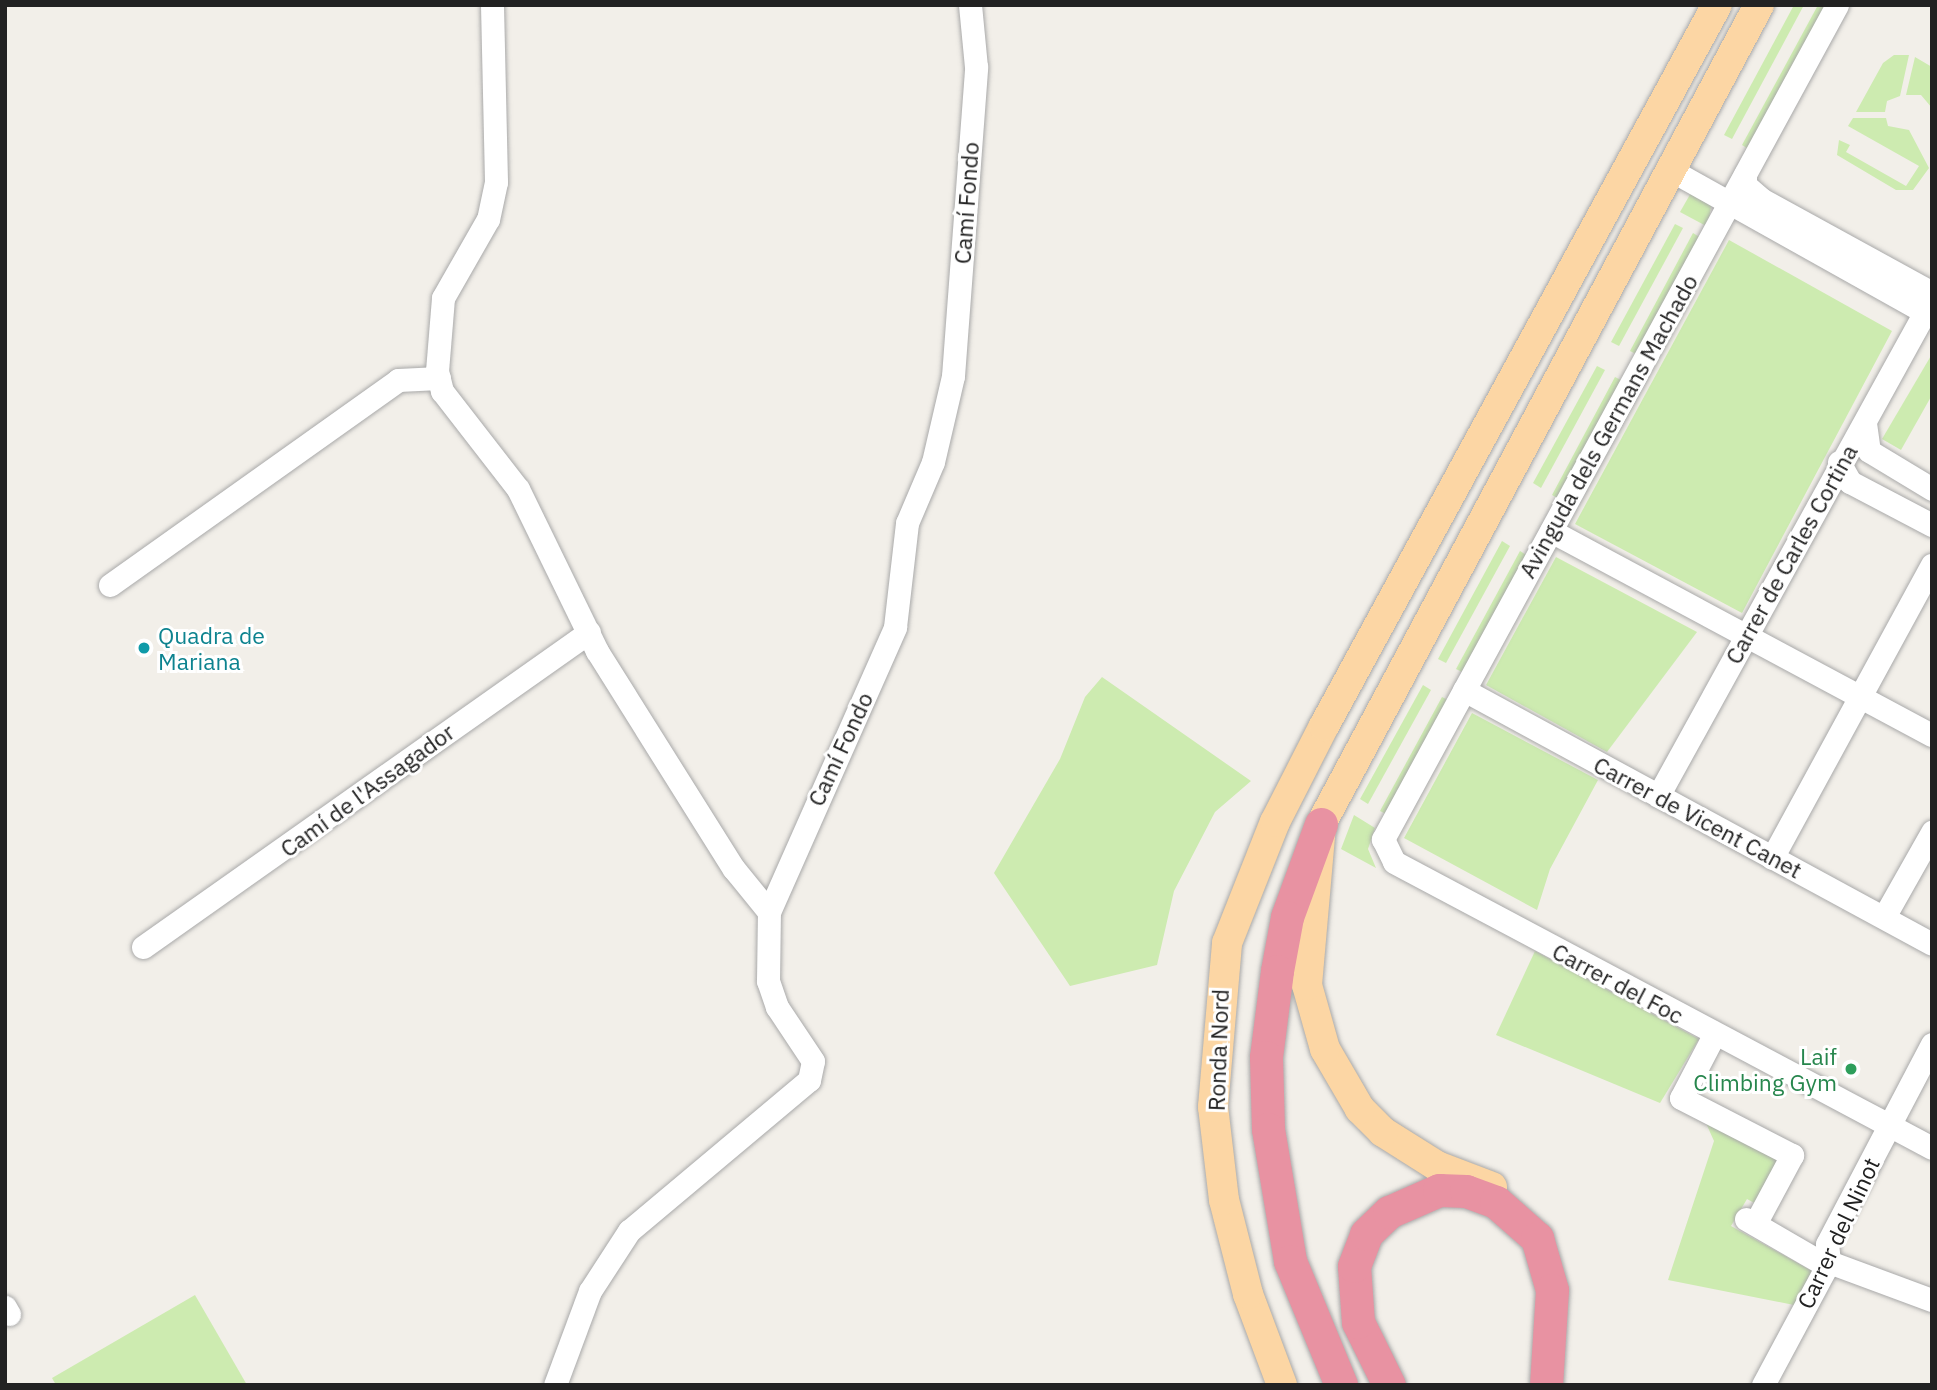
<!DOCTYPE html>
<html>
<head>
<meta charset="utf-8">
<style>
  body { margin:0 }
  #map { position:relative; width:1937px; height:1390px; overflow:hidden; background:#f2efe9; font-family:"IBM Plex Sans",sans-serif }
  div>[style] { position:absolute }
  .grass>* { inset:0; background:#cdebb0 }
  .roads { filter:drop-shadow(0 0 2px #a9a9a9) drop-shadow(0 0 2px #a9a9a9) }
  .minor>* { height:23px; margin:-11.5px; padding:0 11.5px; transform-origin:11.5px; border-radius:11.5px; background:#fff }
  .major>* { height:30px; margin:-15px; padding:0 15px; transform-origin:15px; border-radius:15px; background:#fcd6a4 }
  .highway>* { height:33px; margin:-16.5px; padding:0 16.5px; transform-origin:16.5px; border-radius:16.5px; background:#e892a2 }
  .dots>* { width:19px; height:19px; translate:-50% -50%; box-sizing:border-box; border:4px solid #fff; border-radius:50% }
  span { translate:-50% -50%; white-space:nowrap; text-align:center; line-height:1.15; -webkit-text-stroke:6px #fff; paint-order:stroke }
  .street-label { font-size:23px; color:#222 }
  .culture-label { font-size:23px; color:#0d838f }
  .left { translate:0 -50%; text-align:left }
  .leisure-label { font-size:23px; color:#27864d }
  .right { translate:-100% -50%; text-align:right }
  .frame { position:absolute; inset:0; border:7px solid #222; pointer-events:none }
</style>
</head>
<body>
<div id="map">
  <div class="grass">
    <i style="clip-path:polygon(1794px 5px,1804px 5px,1732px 139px,1724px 135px)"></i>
    <i style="clip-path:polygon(1818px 5px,1829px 5px,1750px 150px,1742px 145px)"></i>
    <i style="clip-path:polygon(1894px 55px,1909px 55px,1900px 96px,1887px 101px,1885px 112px,1856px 112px,1883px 63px)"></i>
    <i style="clip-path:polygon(1915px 57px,1932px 67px,1932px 108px,1921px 95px,1906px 95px)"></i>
    <i style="clip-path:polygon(1853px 118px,1886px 118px,1888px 126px,1909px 130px,1929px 168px,1913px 190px,1896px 190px,1837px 155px,1839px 140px,1850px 145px,1846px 152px,1906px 186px,1919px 166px,1848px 126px)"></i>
    <i style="clip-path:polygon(1692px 191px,1711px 206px,1708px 227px,1680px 212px)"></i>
    <i style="clip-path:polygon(1675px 224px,1683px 228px,1619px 346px,1611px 342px)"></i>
    <i style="clip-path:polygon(1693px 233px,1701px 238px,1638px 355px,1630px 351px)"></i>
    <i style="clip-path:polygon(1729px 240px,1892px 331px,1742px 613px,1575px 524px)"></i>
    <i style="clip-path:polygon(1932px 354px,1932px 395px,1901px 450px,1882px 439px)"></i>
    <i style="clip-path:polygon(1597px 366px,1605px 370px,1541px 488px,1533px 483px)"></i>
    <i style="clip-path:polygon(1615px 377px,1623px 381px,1559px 499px,1552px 495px)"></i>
    <i style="clip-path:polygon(1502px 541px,1510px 546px,1446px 663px,1438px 659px)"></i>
    <i style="clip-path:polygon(1520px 551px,1528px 556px,1464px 673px,1456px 669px)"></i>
    <i style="clip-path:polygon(1556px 557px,1697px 632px,1607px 752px,1486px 685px)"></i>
    <i style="clip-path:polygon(1102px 677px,1251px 781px,1215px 812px,1174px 891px,1157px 965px,1070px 986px,994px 873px,1060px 759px,1085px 697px)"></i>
    <i style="clip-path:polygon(1423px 685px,1431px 690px,1368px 804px,1360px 799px)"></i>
    <i style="clip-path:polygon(1442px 697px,1450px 701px,1388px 815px,1380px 811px)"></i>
    <i style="clip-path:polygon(1472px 713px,1598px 780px,1550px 869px,1537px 910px,1404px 838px)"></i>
    <i style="clip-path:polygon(1354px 815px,1375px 828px,1368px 849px,1376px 868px,1341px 849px)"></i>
    <i style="clip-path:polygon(1535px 951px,1699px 1039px,1660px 1103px,1496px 1035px)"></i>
    <i style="clip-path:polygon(1705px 1121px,1783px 1158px,1758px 1205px,1747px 1199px,1731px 1226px,1812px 1271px,1794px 1305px,1668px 1280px,1714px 1141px)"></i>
    <i style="clip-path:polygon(195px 1295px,247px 1385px,56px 1385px,52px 1378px)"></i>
  </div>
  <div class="roads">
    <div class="minor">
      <i style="left:492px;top:5px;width:177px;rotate:88.7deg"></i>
      <i style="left:496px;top:182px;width:38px;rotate:102deg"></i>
      <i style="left:488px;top:219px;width:91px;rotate:119.7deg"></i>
      <i style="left:443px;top:298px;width:73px;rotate:94.7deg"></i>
      <i style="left:437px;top:371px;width:21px;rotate:76deg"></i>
      <i style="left:442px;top:391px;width:124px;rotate:52.2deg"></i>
      <i style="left:518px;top:489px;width:180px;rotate:64deg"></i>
      <i style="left:597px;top:651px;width:257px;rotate:57.9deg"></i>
      <i style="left:734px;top:869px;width:55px;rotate:50.9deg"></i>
      <i style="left:1837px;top:5px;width:950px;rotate:118.56deg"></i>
      <i style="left:1383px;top:839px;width:25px;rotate:64deg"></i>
      <i style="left:1394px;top:862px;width:609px;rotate:28deg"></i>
      <i style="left:1669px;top:169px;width:301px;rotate:29.2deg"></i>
      <i style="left:1745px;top:175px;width:10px;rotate:90deg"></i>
      <i style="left:1745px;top:185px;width:21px;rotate:41deg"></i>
      <i style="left:1761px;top:199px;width:195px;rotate:28.8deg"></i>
      <i style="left:1865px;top:423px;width:28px;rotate:82deg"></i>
      <i style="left:1869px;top:451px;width:74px;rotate:31.1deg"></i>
      <i style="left:1839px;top:462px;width:23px;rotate:61deg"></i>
      <i style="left:1850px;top:482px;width:93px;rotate:27.7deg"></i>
      <i style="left:1551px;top:531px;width:432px;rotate:28.2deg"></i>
      <i style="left:110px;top:585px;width:354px;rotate:-35.4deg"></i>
      <i style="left:398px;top:380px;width:41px;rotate:-2.8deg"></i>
      <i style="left:1464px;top:690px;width:532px;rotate:28.49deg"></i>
      <i style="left:1658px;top:796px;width:553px;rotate:-61.12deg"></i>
      <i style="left:1772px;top:858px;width:334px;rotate:-61.4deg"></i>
      <i style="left:1884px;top:917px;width:98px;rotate:-60.5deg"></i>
      <i style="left:143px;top:947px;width:546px;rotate:-35.23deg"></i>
      <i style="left:1714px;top:1035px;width:71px;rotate:117.6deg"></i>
      <i style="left:1681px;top:1098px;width:125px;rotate:27.2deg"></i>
      <i style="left:1792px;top:1155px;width:78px;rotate:118.2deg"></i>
      <i style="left:1746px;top:1219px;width:94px;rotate:30.1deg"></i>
      <i style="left:1829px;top:1262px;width:110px;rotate:20.3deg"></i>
      <i style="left:5px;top:1307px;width:8px;rotate:60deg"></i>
      <i style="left:555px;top:1385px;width:100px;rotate:-69.6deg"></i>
      <i style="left:590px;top:1291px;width:72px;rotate:-57deg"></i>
      <i style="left:629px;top:1231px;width:235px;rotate:-40deg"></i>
      <i style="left:809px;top:1080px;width:19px;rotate:-78deg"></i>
      <i style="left:813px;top:1061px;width:65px;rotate:-123.7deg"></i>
      <i style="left:777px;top:1007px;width:28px;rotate:-109deg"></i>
      <i style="left:768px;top:981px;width:69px;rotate:-89.2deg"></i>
      <i style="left:769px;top:912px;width:312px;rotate:-66.1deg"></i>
      <i style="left:895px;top:627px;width:105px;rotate:-83.4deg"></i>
      <i style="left:907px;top:523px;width:66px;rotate:-66.9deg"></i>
      <i style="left:933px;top:462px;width:88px;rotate:-76.9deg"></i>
      <i style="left:953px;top:376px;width:310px;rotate:-85.7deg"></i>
      <i style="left:976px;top:67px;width:62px;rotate:-95.5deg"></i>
      <i style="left:1763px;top:1385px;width:140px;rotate:-61.8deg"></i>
      <i style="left:1829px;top:1262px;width:18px;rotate:-96deg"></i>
      <i style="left:1827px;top:1244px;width:226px;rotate:-62.3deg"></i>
    </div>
    <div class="major">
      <i style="left:1492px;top:1187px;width:59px;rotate:-159.1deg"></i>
      <i style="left:1437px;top:1166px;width:64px;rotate:-147.8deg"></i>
      <i style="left:1383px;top:1132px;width:33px;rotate:-135deg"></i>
      <i style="left:1360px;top:1109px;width:69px;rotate:-120.3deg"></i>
      <i style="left:1325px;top:1049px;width:66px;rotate:-105.7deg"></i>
      <i style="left:1307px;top:985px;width:162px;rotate:-85deg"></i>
      <i style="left:1321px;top:824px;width:929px;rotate:-61.86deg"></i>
      <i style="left:1282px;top:1385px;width:97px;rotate:-110.5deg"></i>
      <i style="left:1248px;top:1294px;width:97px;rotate:-104.3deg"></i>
      <i style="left:1224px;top:1200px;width:94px;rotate:-96.7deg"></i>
      <i style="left:1213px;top:1107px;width:165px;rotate:-85.1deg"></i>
      <i style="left:1227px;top:943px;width:130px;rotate:-68.4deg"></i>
      <i style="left:1275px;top:822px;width:108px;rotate:-63deg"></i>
      <i style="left:1324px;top:726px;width:821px;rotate:-61.41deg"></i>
    </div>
    <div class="highway">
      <i style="left:1321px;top:824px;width:99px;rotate:110.1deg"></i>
      <i style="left:1287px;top:917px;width:55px;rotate:100.5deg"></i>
      <i style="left:1277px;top:971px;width:87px;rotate:97.3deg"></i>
      <i style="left:1266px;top:1057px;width:72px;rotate:88.4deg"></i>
      <i style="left:1268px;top:1129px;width:134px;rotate:80.5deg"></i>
      <i style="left:1290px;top:1261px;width:134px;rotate:67.6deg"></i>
      <i style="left:1389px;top:1385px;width:70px;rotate:-116.2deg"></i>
      <i style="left:1358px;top:1322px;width:56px;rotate:-94.1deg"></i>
      <i style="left:1354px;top:1266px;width:34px;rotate:-69deg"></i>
      <i style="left:1366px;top:1234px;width:32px;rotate:-44deg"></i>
      <i style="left:1389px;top:1212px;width:55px;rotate:-23.7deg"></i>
      <i style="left:1439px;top:1190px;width:27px;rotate:2deg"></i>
      <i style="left:1466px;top:1191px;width:32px;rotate:20deg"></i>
      <i style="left:1496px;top:1202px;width:55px;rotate:41.3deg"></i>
      <i style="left:1537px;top:1238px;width:54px;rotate:73.9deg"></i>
      <i style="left:1552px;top:1290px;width:95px;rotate:93.6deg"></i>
    </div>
  </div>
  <div class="dots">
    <i style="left:144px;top:648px;background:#0f9aa8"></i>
    <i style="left:1851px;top:1069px;background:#2e9e5b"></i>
  </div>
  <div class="street-label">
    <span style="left:966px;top:203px;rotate:-86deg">Camí Fondo</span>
    <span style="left:1608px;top:426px;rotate:-61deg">Avinguda dels Germans Machado</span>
    <span style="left:1791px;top:554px;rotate:-61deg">Carrer de Carles Cortina</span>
    <span style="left:840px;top:749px;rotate:-65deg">Camí Fondo</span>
    <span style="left:367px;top:790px;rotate:-36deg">Camí de l'Assagador</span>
    <span style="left:1698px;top:817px;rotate:28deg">Carrer de Vicent Canet</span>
    <span style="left:1618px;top:983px;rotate:28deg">Carrer del Foc</span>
    <span style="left:1218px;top:1050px;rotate:-88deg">Ronda Nord</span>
    <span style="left:1838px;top:1233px;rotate:-65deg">Carrer del Ninot</span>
  </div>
  <div class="culture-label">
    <span class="left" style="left:158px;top:648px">Quadra de<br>Mariana</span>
  </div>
  <div class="leisure-label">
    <span class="right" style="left:1837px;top:1069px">Laif<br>Climbing Gym</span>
  </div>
  <div class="frame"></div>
</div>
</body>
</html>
